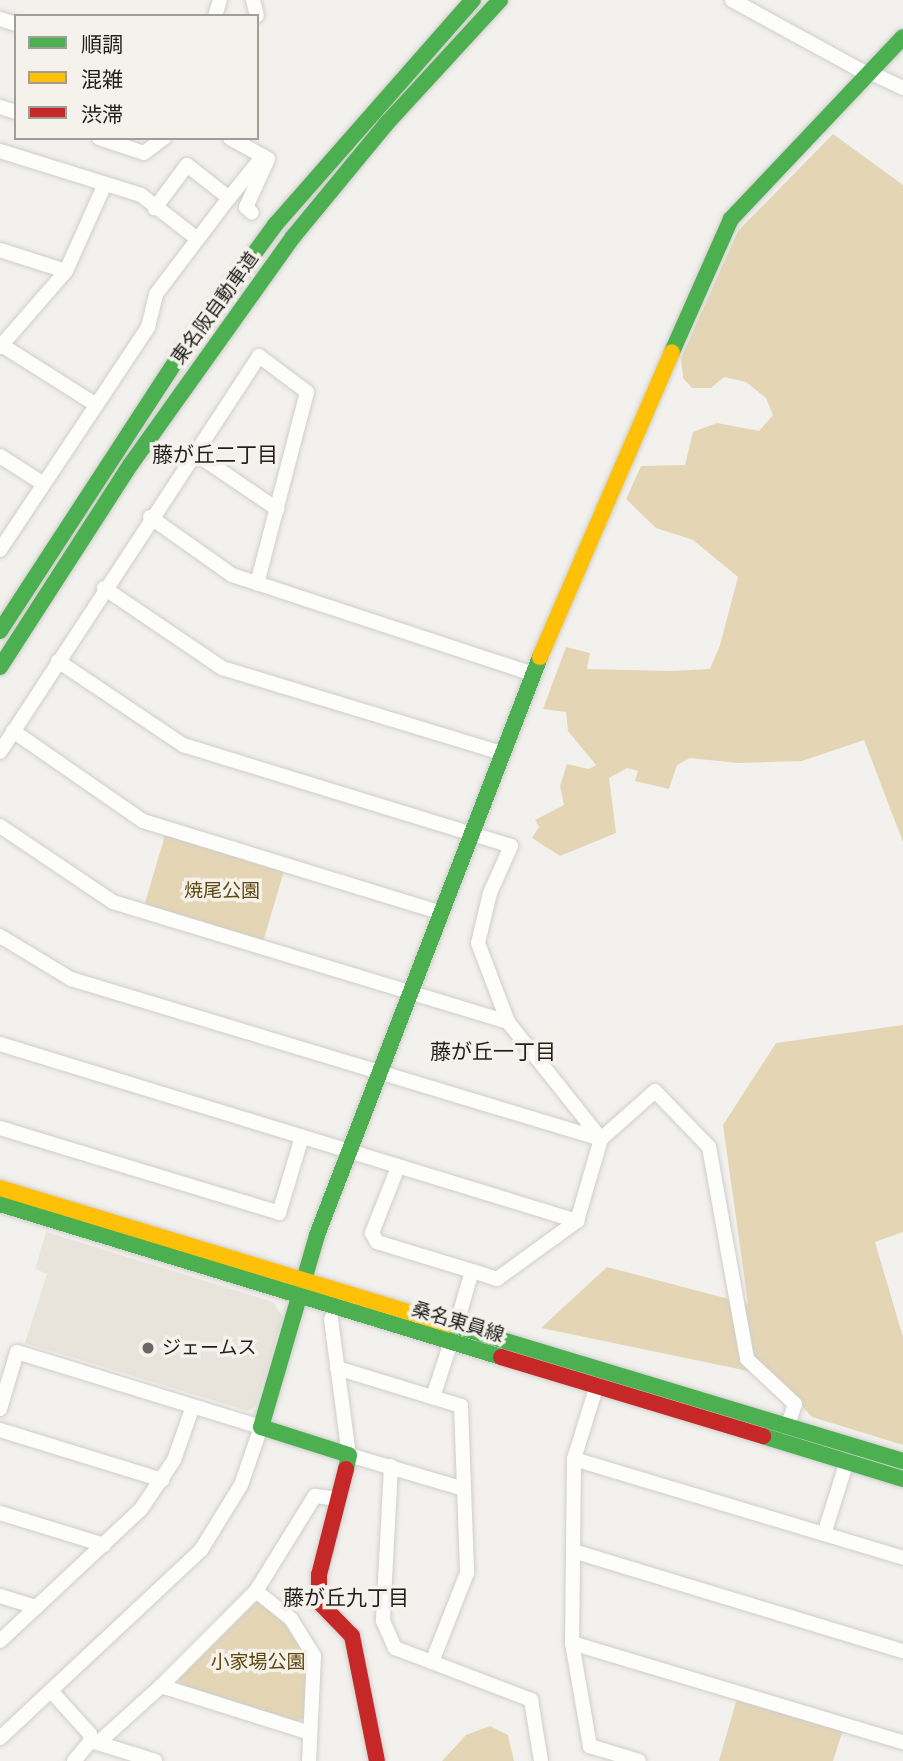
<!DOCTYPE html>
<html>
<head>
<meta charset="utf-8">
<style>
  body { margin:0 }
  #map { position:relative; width:903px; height:1761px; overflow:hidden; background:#f3f1ee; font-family:Raleway,"Noto Sans JP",sans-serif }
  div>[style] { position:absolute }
  .built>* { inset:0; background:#e8e4db }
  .green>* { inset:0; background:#e4d6b5 }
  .roads { filter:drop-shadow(0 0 2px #cfcecb) drop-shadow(0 0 2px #cfcecb) }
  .street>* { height:14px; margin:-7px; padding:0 7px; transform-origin:7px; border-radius:7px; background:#fdfdfc }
  .fast>* { height:16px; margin:-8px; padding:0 8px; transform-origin:8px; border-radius:8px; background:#4caf50 }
  .slow>* { height:16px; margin:-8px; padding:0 8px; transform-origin:8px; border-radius:8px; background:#ffc107 }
  .jam>* { height:16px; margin:-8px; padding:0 8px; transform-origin:8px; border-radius:8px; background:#c62828 }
  .dots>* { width:19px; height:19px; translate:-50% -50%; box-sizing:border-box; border:4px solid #f5f2ec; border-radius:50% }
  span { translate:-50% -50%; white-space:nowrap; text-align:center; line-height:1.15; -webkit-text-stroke:7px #f5f2ec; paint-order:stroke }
  .street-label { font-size:19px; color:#1f1f1c }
  .park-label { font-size:19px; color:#5e480d }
  .poi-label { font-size:19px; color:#1f1f1c }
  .left { translate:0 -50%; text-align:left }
  .neighbourhood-label { font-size:21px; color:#1f1f1c }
  .legend { position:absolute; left:14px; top:14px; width:245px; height:126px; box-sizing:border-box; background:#f5f2ec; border:2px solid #9f9e99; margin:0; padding:9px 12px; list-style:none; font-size:21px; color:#1f1f1c }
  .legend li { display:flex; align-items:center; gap:14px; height:35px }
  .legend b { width:35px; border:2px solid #9f9e99 }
</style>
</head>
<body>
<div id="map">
  <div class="built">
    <i style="clip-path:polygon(46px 1232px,273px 1302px,283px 1317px,255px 1407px,248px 1411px,25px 1343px,47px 1274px,35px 1269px)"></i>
  </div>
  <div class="green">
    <i style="clip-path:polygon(833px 134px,903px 185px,903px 842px,864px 740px,802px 761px,737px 763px,690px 758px,677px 765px,669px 789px,635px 781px,638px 771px,627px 768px,609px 778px,616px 833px,560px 856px,532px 838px,539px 827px,535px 820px,564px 805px,560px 786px,567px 764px,589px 769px,596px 765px,568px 731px,566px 712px,543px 709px,566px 647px,590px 653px,587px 669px,671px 671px,710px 669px,720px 645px,738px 577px,693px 540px,656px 528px,626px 499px,641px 466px,685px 465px,693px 432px,717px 423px,759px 431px,773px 415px,766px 398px,746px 382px,724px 377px,711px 388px,692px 388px,683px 378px,681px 358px,738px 231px)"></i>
    <i style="clip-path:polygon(165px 835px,284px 871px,263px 942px,148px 907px,145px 903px)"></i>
    <i style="clip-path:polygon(903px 1025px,903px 1232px,875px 1242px,903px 1337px,903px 1445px,812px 1417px,773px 1376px,541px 1328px,607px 1267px,748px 1304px,723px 1125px,776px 1043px)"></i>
    <i style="clip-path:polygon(254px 1601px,260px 1601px,285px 1623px,308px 1656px,306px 1717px,296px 1722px,181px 1685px,178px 1678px)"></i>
    <i style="clip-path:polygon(737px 1698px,843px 1730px,833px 1761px,719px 1761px)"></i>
    <i style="clip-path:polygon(490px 1726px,508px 1735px,514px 1761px,442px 1761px,466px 1735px)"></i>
  </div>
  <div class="roads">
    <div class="street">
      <i style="left:253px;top:0;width:16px;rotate:76deg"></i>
      <i style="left:732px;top:0;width:154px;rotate:28.7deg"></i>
      <i style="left:215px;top:16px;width:17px;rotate:-73deg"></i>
      <i style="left:0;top:19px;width:17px;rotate:17deg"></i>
      <i style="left:869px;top:72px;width:38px;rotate:25deg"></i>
      <i style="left:0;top:107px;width:17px;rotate:17deg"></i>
      <i style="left:99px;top:138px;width:47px;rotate:18.4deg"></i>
      <i style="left:144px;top:153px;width:25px;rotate:-37deg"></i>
      <i style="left:230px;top:138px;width:43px;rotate:28.9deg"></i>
      <i style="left:268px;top:159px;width:53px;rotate:114.6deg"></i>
      <i style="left:246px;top:207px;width:8px;rotate:45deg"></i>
      <i style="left:0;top:151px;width:148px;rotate:17.3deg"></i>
      <i style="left:141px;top:195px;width:70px;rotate:38deg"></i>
      <i style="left:229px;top:198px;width:54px;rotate:-51deg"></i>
      <i style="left:0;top:250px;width:69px;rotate:17.7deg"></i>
      <i style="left:0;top:344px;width:112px;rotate:32.3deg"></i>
      <i style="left:0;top:347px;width:101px;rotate:-49deg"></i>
      <i style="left:66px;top:271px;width:95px;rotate:-65.9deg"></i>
      <i style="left:193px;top:452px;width:102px;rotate:34.2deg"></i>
      <i style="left:0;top:456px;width:50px;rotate:32.7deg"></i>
      <i style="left:150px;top:517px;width:100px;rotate:35.3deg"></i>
      <i style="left:232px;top:575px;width:317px;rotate:18.2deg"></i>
      <i style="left:0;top:550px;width:268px;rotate:-56.4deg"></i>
      <i style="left:148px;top:327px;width:34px;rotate:-76deg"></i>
      <i style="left:156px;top:294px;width:121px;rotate:-52.8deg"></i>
      <i style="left:229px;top:198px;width:53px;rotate:-141.8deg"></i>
      <i style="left:187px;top:165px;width:54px;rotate:126.7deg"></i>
      <i style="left:104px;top:588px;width:143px;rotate:34.1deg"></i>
      <i style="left:222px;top:668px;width:292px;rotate:16.9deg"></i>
      <i style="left:58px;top:661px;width:151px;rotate:33.9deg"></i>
      <i style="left:183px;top:745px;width:343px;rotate:17.1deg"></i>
      <i style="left:511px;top:846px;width:51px;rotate:114.1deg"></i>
      <i style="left:490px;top:893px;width:51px;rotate:103.5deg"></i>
      <i style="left:478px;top:943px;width:85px;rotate:69.2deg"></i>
      <i style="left:508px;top:1022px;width:149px;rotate:51.5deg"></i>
      <i style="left:601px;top:1139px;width:85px;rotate:106.3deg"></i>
      <i style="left:577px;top:1221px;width:99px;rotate:144.1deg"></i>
      <i style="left:497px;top:1279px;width:26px;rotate:-162deg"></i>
      <i style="left:472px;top:1271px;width:57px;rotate:106.2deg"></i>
      <i style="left:13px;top:731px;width:158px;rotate:34.7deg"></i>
      <i style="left:143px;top:821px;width:310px;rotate:17.1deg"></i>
      <i style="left:0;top:752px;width:473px;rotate:-56.8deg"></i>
      <i style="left:259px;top:356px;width:60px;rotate:36.9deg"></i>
      <i style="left:307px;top:392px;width:198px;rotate:104.6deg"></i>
      <i style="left:0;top:826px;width:136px;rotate:33.9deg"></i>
      <i style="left:113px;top:902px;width:413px;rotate:16.9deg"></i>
      <i style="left:0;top:936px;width:83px;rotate:31.2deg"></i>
      <i style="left:71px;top:979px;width:554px;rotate:16.8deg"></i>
      <i style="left:601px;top:1139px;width:72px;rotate:-41.6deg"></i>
      <i style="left:655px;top:1091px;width:78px;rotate:46deg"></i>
      <i style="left:709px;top:1147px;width:215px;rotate:79.8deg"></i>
      <i style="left:747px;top:1359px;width:66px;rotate:43.2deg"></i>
      <i style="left:795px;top:1404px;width:24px;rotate:109deg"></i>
      <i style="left:0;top:1044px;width:604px;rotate:17.05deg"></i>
      <i style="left:0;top:1128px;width:292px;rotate:16.9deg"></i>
      <i style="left:279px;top:1213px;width:79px;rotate:-73.2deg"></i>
      <i style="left:398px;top:1167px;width:71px;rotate:111.5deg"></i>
      <i style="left:372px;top:1233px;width:10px;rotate:61deg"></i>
      <i style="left:377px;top:1242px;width:99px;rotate:17deg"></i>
      <i style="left:331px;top:1319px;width:137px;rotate:82.5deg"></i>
      <i style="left:349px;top:1455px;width:120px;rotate:16.5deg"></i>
      <i style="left:337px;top:1368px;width:130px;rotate:17deg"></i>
      <i style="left:461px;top:1406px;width:167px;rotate:87.9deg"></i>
      <i style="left:467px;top:1573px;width:96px;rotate:111.5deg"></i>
      <i style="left:597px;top:1385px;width:77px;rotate:107.3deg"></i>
      <i style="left:574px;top:1459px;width:184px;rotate:90.6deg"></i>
      <i style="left:572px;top:1643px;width:105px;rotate:80.1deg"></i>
      <i style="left:590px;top:1746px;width:51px;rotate:17deg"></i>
      <i style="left:433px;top:1397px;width:58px;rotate:-71.9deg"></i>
      <i style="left:0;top:1409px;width:59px;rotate:-73.4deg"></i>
      <i style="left:17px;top:1352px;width:255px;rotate:17.1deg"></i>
      <i style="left:261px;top:1427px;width:61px;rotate:109deg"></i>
      <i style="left:241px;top:1485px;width:76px;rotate:121.6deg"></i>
      <i style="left:201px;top:1550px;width:275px;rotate:136.9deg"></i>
      <i style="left:0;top:1430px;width:170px;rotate:17.1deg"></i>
      <i style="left:574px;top:1459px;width:344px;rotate:16.7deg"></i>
      <i style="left:391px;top:1466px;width:155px;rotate:93deg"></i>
      <i style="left:383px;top:1621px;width:30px;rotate:66deg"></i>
      <i style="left:395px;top:1648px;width:146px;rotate:20.9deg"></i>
      <i style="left:531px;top:1700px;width:62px;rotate:80.7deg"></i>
      <i style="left:0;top:1513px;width:109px;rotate:17.1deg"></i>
      <i style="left:824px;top:1534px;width:77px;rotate:-72.5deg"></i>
      <i style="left:573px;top:1551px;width:345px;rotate:16.9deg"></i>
      <i style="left:256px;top:1591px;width:45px;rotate:38.7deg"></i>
      <i style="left:291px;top:1619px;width:44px;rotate:58.1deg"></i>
      <i style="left:314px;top:1656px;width:105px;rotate:92.7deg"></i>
      <i style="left:0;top:1596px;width:38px;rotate:17deg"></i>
      <i style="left:0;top:1641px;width:193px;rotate:-43.1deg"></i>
      <i style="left:141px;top:1509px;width:59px;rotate:-56deg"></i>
      <i style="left:174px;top:1460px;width:57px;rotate:-70.6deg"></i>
      <i style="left:572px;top:1643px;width:345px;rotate:16.7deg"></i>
      <i style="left:161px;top:1686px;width:156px;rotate:17.5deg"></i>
      <i style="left:51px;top:1691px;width:58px;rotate:47.8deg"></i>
      <i style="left:90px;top:1734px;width:8px;rotate:90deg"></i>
      <i style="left:98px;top:1743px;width:60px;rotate:17.5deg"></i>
      <i style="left:74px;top:1761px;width:25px;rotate:-50deg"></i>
      <i style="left:90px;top:1742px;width:8px;rotate:7deg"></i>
      <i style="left:98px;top:1743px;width:85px;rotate:-42.1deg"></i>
      <i style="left:161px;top:1686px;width:134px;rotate:-45deg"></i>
      <i style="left:256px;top:1591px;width:112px;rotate:-58.2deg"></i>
      <i style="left:315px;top:1496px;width:23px;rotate:7deg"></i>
    </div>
    <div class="fast">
      <i style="left:672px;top:352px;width:145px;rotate:-66.1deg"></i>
      <i style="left:731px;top:219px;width:250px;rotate:-46.6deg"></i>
      <i style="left:0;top:631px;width:337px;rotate:-56.9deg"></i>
      <i style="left:184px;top:349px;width:154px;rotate:-53.7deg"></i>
      <i style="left:275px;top:225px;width:300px;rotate:-48.7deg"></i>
      <i style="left:0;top:667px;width:242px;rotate:-57.2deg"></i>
      <i style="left:131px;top:464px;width:279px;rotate:-54.5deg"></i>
      <i style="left:293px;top:237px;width:148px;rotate:-50.5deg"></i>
      <i style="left:387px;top:123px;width:167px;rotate:-47.4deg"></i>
      <i style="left:0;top:1204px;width:524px;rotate:16.98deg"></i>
      <i style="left:449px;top:1324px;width:474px;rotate:16.8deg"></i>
      <i style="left:763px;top:1436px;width:146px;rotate:17.1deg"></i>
      <i style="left:346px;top:1469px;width:14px;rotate:-78deg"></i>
      <i style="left:349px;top:1455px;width:92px;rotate:-162.3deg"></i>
      <i style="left:261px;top:1427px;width:200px;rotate:-73.7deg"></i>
      <i style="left:317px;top:1235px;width:620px;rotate:-68.9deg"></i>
    </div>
    <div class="slow">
      <i style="left:540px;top:657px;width:332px;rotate:-66.6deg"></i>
      <i style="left:0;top:1188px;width:469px;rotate:16.9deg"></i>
    </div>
    <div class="jam">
      <i style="left:501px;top:1357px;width:274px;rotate:16.8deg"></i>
      <i style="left:346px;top:1469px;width:109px;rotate:104.3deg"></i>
      <i style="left:319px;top:1575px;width:27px;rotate:90deg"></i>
      <i style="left:319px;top:1602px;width:47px;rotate:45.9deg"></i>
      <i style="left:352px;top:1636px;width:127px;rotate:78.7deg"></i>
    </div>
  </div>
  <div class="dots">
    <i style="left:148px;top:1348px;background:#696866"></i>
  </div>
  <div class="street-label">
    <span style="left:215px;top:308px;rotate:-54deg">東名阪自動車道</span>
    <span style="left:458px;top:1322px;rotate:17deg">桑名東員線</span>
  </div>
  <div class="park-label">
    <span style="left:222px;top:891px">焼尾公園</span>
    <span style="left:258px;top:1662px">小家場公園</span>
  </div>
  <div class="poi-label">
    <span class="left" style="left:162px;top:1348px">ジェームス</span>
  </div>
  <div class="neighbourhood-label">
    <span style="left:215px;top:455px">藤が丘二丁目</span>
    <span style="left:493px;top:1052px">藤が丘一丁目</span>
    <span style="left:346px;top:1598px">藤が丘九丁目</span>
  </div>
  <ul class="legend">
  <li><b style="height:9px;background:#4caf50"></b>順調</li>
  <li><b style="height:9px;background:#ffc107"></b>混雑</li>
  <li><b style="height:9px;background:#c62828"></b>渋滞</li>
  </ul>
</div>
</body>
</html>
